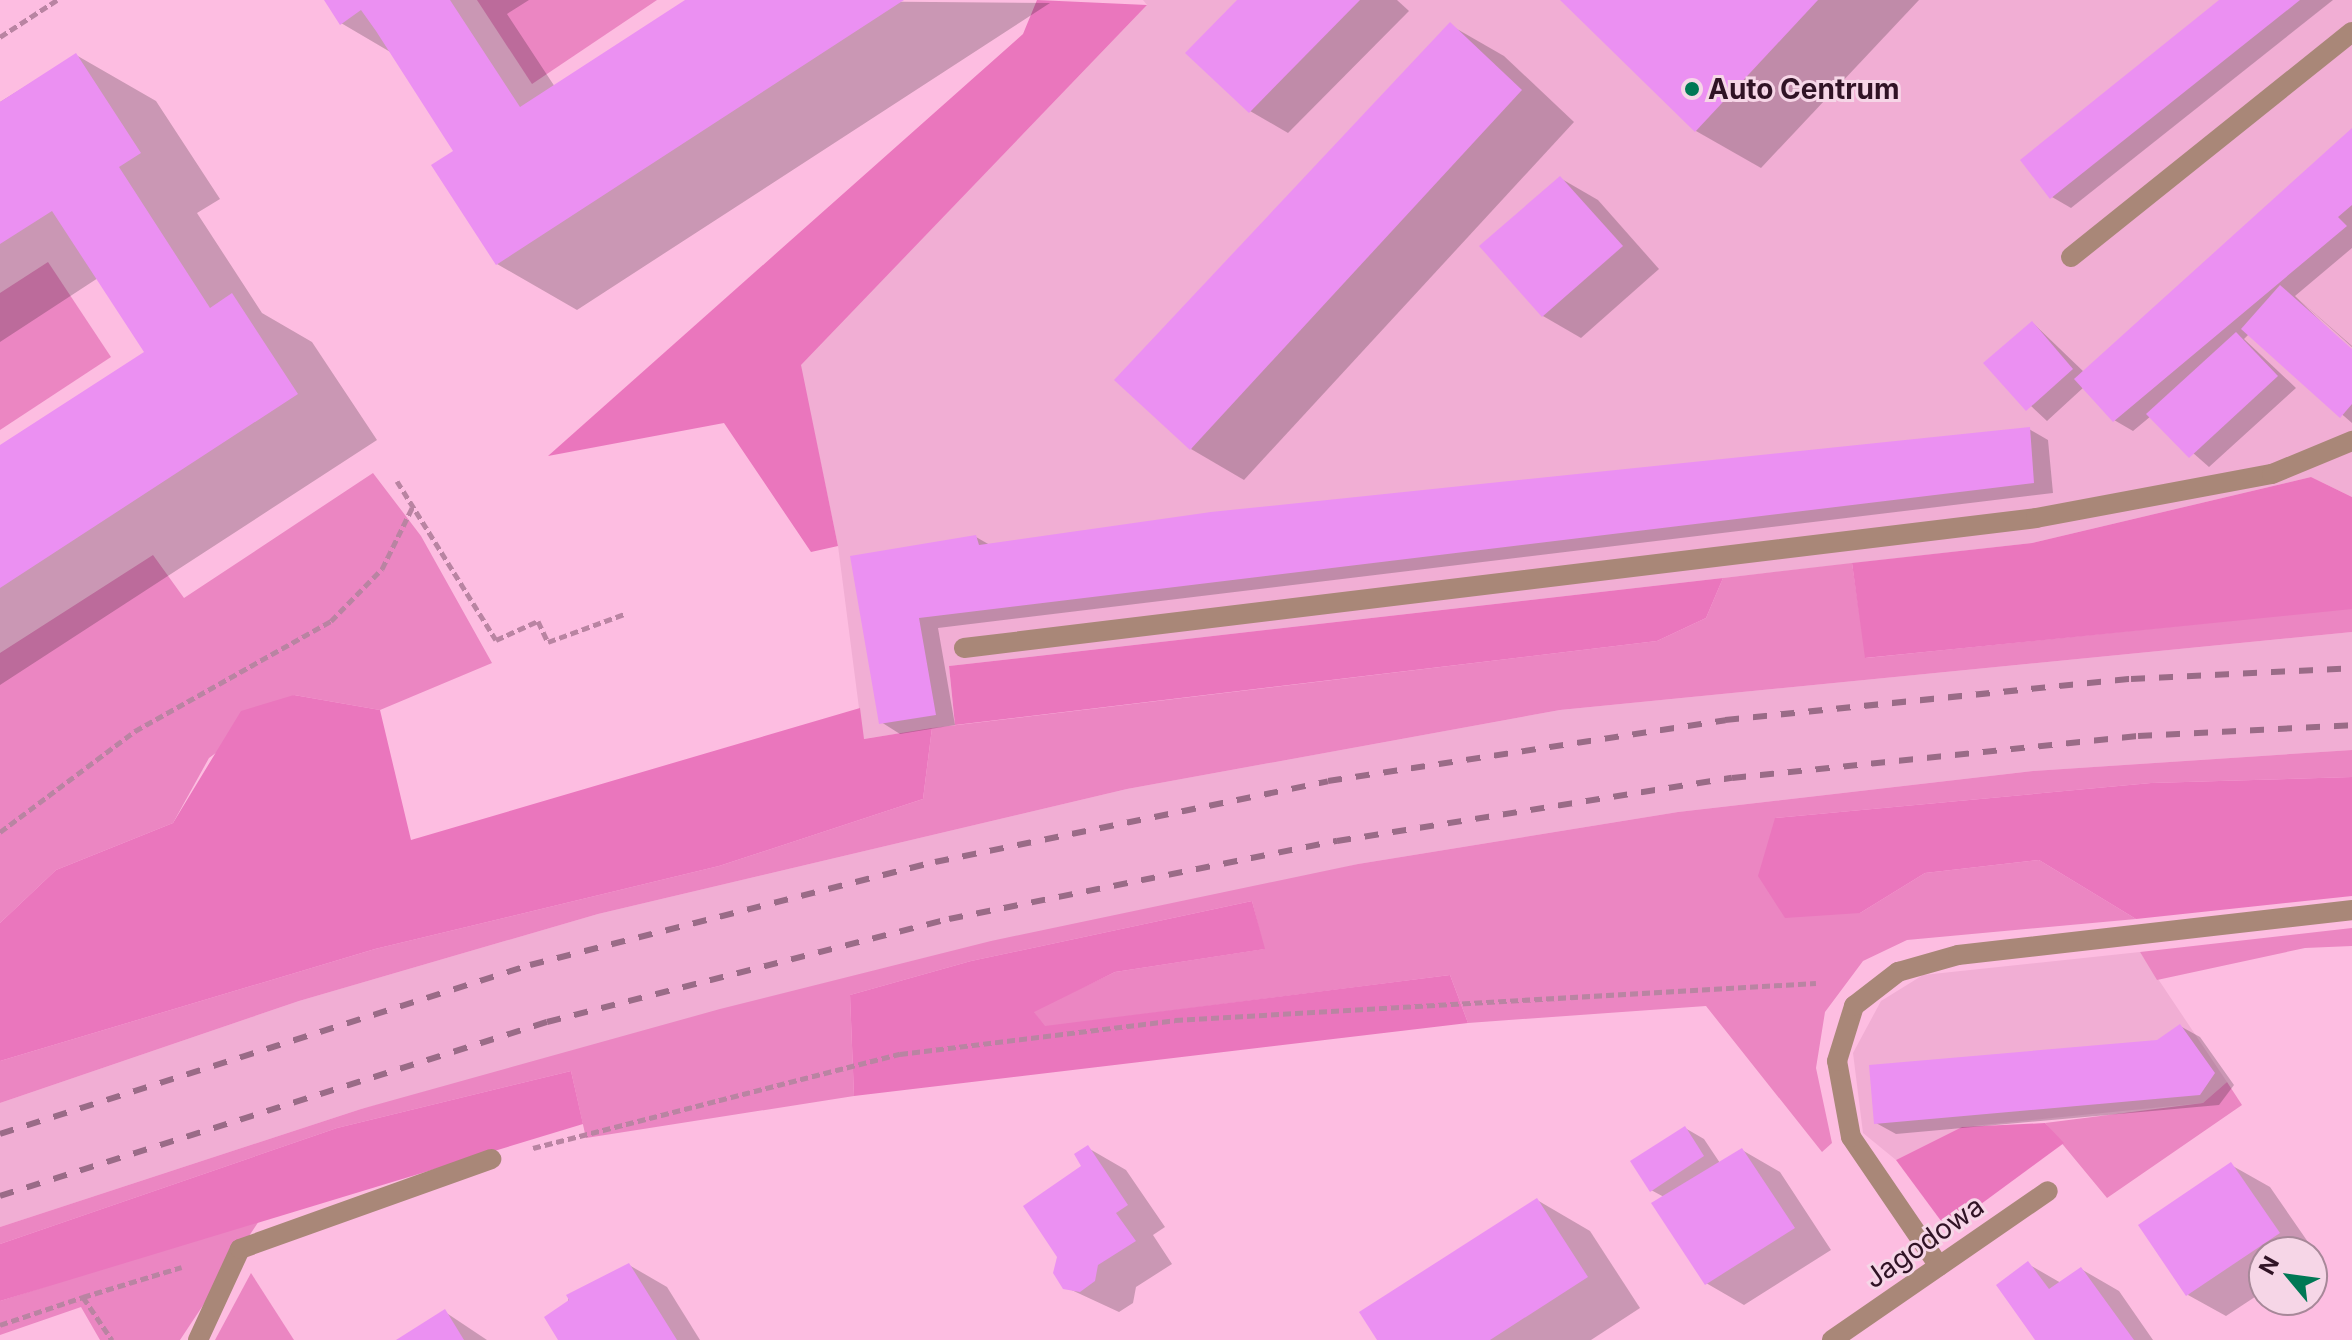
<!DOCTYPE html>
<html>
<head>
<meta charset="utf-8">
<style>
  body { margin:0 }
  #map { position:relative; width:2352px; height:1340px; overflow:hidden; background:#fdbde1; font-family:Inter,sans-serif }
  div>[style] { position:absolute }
  .built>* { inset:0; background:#f1aed4 }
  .green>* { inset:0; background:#eb86c2 }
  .forest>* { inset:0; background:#ea76bd }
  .shadow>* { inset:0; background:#0003 }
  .building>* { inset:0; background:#eb90f2 }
  .path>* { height:5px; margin-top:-2.5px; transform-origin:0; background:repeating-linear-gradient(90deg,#b984a2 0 8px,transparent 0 12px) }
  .service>* { height:20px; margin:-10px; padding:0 10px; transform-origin:10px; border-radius:10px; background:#a98778 }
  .minor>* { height:20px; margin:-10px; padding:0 10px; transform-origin:10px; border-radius:10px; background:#a98778 }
  .rail>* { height:6px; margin-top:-3px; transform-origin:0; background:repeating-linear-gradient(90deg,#9a6b87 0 14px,transparent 0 28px) }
  .dots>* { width:22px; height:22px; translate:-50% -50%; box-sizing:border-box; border:4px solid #f6d6e7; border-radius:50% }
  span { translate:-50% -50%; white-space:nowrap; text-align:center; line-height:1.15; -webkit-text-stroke:6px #f6d6e7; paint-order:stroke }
  .poi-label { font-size:28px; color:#301325; font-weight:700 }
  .left { translate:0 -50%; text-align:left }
  .street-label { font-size:28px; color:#301325 }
  .north { position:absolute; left:2248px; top:1236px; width:80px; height:80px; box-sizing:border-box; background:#f6d6e7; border:2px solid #a78899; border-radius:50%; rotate:299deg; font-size:22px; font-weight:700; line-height:32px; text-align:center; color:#301325 }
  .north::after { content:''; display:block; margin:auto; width:28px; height:36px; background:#007855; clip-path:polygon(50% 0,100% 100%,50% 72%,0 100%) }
</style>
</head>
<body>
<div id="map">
  <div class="built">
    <i style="clip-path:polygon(1143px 0,2352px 0,2352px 497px,2311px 477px,2032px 543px,949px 666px,955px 725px,863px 739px,838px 546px,800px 365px,1147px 5px)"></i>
    <i style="clip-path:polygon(2352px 632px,2352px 750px,2033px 771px,1678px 812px,1358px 864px,361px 1109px,0 1227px,0 1103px,299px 1001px,598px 914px,1127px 789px,1560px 710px)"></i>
    <i style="clip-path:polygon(2140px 952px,2227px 1082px,2203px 1103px,1962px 1127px,1896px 1160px,1863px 1133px,1853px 1053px,1881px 1001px,1923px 975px)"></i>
  </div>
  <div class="green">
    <i style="clip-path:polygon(477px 0,657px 0,532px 84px)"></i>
    <i style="clip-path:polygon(48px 262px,111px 357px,0 430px,0 293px)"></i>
    <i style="clip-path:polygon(373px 473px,421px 536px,492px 663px,380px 710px,294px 695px,209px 758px,173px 823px,56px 870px,0 923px,0 653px,153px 555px,184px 598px)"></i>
    <i style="clip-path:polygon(1852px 563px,1866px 658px,2341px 609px,2352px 609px,2352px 632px,1560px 710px,1127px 789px,598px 914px,299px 1001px,0 1103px,0 1061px,375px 949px,719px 866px,923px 799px,932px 728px,1657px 641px,1706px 618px,1723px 578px)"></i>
    <i style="clip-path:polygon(2352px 750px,2352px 777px,2151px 783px,1775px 818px,1860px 913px,1925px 873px,2039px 860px,2136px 919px,1907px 940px,1863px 961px,1825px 1012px,1816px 1068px,1832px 1143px,1822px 1152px,1706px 1006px,1468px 1023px,1450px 975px,1044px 1027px,1033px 1011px,1115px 972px,1264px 949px,1252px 901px,971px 961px,850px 995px,854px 1096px,586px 1138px,571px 1071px,337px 1128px,0 1244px,0 1227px,361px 1109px,720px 1009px,991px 941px,1358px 864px,1678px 812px,2033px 771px)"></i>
    <i style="clip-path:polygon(2352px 928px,2352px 946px,2305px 948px,2157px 980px,2140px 952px)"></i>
    <i style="clip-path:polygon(2227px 1082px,2242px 1105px,2107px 1198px,2045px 1123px,2203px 1103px)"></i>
    <i style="clip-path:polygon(261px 1218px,180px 1340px,100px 1340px,81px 1307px,0 1335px,0 1301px)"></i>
    <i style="clip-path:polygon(251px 1273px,294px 1340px,215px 1340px)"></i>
  </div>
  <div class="forest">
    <i style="clip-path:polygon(1037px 0,1147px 5px,801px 365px,838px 546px,811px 552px,724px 423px,548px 456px,1023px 34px)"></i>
    <i style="clip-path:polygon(2311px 477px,2352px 497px,2352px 609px,1865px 658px,1852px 563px,2032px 543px)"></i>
    <i style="clip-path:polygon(1723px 578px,1706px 618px,1657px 641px,955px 725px,949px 666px)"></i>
    <i style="clip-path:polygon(294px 695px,380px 710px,411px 840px,860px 708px,864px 739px,932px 728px,923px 799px,719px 866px,375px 949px,0 1061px,0 923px,56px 870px,173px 823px,241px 711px)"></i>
    <i style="clip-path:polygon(2352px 777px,2352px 896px,2136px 919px,2039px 860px,1925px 873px,1860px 913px,1785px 918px,1758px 876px,1775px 818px,2151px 783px)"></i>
    <i style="clip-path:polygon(1252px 901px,1265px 949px,1115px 972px,1034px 1012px,1045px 1026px,1450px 975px,1468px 1023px,854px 1096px,850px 995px,971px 961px)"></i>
    <i style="clip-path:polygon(571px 1071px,583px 1124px,0 1301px,0 1244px,337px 1128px)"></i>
    <i style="clip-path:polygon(2045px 1123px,2064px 1143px,1947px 1229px,1896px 1160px,1962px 1127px)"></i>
  </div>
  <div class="shadow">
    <i style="clip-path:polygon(326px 0,529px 0,507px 14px,555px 87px,689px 0,1050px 3px,577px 310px,497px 264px,456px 152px,392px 53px,341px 23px)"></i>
    <i style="clip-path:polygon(1240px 0,1397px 0,1409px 11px,1288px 133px,1250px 111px)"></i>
    <i style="clip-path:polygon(1562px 0,1919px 0,1761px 168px,1696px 131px)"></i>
    <i style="clip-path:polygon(2223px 0,2333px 0,2071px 208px,2052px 197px)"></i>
    <i style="clip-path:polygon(1450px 25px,1504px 56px,1574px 122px,1244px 480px,1191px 449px)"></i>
    <i style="clip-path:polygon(76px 55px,156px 101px,220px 199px,197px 213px,262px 313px,312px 342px,377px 440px,0 685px,0 448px,147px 352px,98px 278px,0 342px,0 102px)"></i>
    <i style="clip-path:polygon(2352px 138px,2352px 248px,2295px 296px,2352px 352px,2352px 423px,2249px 334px,2244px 339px,2296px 388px,2209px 467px,2151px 416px,2133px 431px,2114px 420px,2084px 387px,2047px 421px,1986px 364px,2033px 323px,2085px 373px)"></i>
    <i style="clip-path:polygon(1560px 178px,1598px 200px,1659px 269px,1581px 338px,1543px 316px)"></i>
    <i style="clip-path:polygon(2296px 297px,2352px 346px,2352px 347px)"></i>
    <i style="clip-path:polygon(2029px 429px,2048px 440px,2053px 493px,938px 628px,955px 725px,900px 734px,881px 722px,853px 558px,976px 537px,990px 545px)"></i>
    <i style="clip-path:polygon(2180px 1026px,2200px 1037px,2234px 1085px,2219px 1105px,1896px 1134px,1876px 1123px,2158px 1042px)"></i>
    <i style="clip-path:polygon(1685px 1128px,1704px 1139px,1720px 1163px,1742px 1150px,1780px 1172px,1831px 1250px,1744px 1305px,1706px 1283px,1664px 1197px,1651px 1190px)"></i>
    <i style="clip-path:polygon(1088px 1148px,1126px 1170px,1165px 1227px,1153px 1235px,1172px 1264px,1136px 1287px,1133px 1303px,1119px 1312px,1065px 1287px)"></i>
    <i style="clip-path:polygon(2231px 1165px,2270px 1187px,2317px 1255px,2264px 1252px,2264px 1291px,2226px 1316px,2188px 1295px)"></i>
    <i style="clip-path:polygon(1537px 1200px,1590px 1231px,1640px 1308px,1591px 1340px,1379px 1340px)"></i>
    <i style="clip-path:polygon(2028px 1264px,2061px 1283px,2081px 1269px,2119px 1291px,2153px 1340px,2037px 1340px)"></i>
    <i style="clip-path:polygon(629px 1265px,667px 1287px,700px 1340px,561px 1340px,569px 1295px)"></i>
    <i style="clip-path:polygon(445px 1312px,487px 1340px,400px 1340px)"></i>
  </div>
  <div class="building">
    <i style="clip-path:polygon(324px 0,450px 0,520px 107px,685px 0,904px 0,496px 265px,431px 165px,453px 151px,376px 31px,361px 10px,340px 25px)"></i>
    <i style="clip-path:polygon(1237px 0,1360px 0,1249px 113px,1185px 53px)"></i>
    <i style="clip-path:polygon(1560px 0,1818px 0,1695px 132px)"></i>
    <i style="clip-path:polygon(2219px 0,2300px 0,2050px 199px,2020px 160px)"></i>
    <i style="clip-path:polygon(1450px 22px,1522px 90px,1190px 450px,1114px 380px)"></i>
    <i style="clip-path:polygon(76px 53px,141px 153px,119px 167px,210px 308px,232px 293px,298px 394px,0 588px,0 445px,144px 352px,52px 211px,0 244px,0 102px)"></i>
    <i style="clip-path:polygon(2352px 128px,2352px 205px,2338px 217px,2347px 226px,2113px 422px,2074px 379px)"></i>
    <i style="clip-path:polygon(1560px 176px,1623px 246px,1542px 317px,1479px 246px)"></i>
    <i style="clip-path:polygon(2280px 285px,2352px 349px,2352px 404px,2340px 418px,2241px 329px)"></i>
    <i style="clip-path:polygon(2032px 321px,2073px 369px,2026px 411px,1983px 363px)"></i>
    <i style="clip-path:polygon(2236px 332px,2278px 376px,2189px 458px,2146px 414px)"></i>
    <i style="clip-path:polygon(2030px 427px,2034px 483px,919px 618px,936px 715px,879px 724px,850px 556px,976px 535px,979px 545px,1211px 512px)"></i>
    <i style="clip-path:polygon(2180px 1024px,2215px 1073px,2200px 1095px,1874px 1124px,1869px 1065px,2157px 1040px)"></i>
    <i style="clip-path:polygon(1685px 1126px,1704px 1156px,1650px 1192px,1630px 1161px)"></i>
    <i style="clip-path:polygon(1088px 1145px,1128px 1205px,1116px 1213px,1136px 1241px,1098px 1265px,1095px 1281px,1080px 1292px,1063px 1289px,1053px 1273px,1057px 1257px,1023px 1206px,1081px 1166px,1074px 1154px)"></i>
    <i style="clip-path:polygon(1742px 1148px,1795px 1228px,1705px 1285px,1651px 1203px)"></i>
    <i style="clip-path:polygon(2231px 1162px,2280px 1233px,2186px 1296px,2138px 1225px)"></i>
    <i style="clip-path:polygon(1537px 1198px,1588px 1277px,1490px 1340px,1377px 1340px,1359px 1312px)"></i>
    <i style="clip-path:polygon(2028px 1261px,2049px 1289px,2081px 1267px,2134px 1340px,2035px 1340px,1996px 1285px)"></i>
    <i style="clip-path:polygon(629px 1263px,677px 1340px,558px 1340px,544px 1317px,569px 1300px,566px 1295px)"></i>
    <i style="clip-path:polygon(445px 1309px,464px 1340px,396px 1340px)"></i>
  </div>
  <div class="path">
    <i style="left:0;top:37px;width:68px;rotate:-33deg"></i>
    <i style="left:397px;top:481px;width:187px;rotate:58.1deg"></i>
    <i style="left:496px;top:640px;width:46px;rotate:-24.3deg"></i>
    <i style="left:538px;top:621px;width:23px;rotate:65deg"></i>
    <i style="left:548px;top:642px;width:81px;rotate:-20.2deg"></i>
    <i style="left:0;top:832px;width:169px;rotate:-36.8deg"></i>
    <i style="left:135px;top:731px;width:225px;rotate:-29.3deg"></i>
    <i style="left:331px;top:621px;width:73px;rotate:-45.6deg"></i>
    <i style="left:382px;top:569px;width:70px;rotate:-63.8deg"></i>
    <i style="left:533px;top:1148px;width:379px;rotate:-14.4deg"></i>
    <i style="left:900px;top:1054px;width:277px;rotate:-7deg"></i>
    <i style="left:1175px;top:1020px;width:642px;rotate:-3.3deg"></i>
    <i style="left:83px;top:1297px;width:103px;rotate:-16.9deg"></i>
    <i style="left:0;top:1325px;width:88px;rotate:-18.6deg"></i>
    <i style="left:83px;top:1297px;width:52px;rotate:56deg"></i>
  </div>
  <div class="service">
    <i style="left:2071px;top:257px;width:360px;rotate:-38.7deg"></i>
    <i style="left:964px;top:648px;width:1080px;rotate:-6.91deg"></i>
    <i style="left:2036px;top:518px;width:240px;rotate:-10.6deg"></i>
    <i style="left:2272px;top:474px;width:87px;rotate:-22.4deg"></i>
    <i style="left:1939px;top:1266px;width:156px;rotate:-124.3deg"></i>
    <i style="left:1851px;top:1137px;width:77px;rotate:-100.4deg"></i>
    <i style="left:1837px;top:1061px;width:58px;rotate:-72.8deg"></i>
    <i style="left:1854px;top:1006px;width:56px;rotate:-37.7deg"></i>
    <i style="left:1898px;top:972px;width:62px;rotate:-15.8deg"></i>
    <i style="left:1958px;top:955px;width:397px;rotate:-6.5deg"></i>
    <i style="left:198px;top:1340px;width:100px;rotate:-65.2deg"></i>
    <i style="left:240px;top:1249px;width:267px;rotate:-19.7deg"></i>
  </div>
  <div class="minor">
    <i style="left:1832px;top:1340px;width:262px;rotate:-34.6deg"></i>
  </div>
  <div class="rail">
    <i style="left:0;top:1134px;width:556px;rotate:-17.69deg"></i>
    <i style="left:530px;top:965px;width:418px;rotate:-14.3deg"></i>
    <i style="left:935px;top:862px;width:401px;rotate:-11.6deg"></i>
    <i style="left:1328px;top:781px;width:402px;rotate:-8.7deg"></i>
    <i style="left:1725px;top:720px;width:408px;rotate:-5.8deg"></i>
    <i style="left:2131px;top:679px;width:221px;rotate:-2.8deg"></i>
    <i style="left:0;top:1196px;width:574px;rotate:-17.65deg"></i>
    <i style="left:547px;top:1022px;width:415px;rotate:-14.4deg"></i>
    <i style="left:949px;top:919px;width:396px;rotate:-11.4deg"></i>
    <i style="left:1337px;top:841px;width:400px;rotate:-9.1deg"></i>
    <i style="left:1732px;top:778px;width:408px;rotate:-5.9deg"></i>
    <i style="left:2138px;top:736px;width:214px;rotate:-2.9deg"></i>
  </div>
  <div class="dots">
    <i style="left:1692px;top:89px;background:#007855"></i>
  </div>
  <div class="poi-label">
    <span class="left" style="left:1708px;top:89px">Auto Centrum</span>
  </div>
  <div class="street-label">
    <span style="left:1924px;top:1242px;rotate:-35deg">Jagodowa</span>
  </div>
  <div class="north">N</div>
</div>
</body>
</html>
